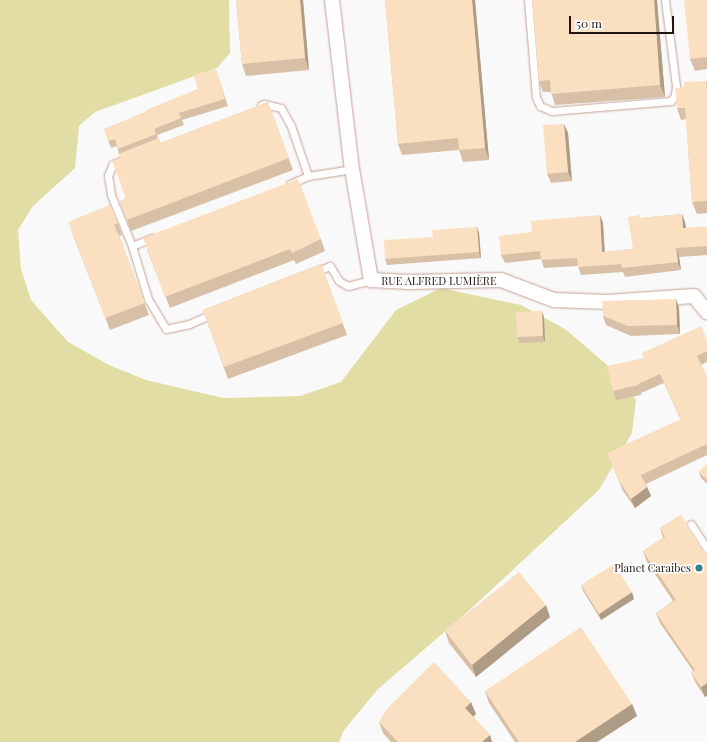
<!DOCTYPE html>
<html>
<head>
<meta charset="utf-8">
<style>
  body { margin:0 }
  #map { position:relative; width:707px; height:742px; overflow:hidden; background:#f9f9f9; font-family:"Playfair Display",serif }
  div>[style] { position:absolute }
  .green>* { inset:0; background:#e2dda4 }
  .roads { filter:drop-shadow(0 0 1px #c7a095) drop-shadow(0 0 1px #c7a095) }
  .lane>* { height:7px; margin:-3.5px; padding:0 3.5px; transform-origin:3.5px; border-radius:3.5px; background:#fff }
  .street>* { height:14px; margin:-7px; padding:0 7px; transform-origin:7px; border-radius:7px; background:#fff }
  .wall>* { inset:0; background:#d7c0a6 }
  .shaded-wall>* { inset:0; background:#af9c87 }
  .building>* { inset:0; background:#fadfc1 }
  .dots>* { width:11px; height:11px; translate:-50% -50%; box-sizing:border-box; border:2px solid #fff; border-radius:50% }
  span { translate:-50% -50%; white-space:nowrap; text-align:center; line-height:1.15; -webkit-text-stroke:3px #fff; paint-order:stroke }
  .street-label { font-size:11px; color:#221410 }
  .poi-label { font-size:11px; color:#221410 }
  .right { translate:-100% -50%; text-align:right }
  .scale { position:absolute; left:569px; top:16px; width:105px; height:18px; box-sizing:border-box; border:2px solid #221410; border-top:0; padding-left:5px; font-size:12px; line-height:14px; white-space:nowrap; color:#221410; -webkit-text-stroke:3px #fff; paint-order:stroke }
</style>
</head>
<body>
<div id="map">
  <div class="green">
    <i style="clip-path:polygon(0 0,229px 0,230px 53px,217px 68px,95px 112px,79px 126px,75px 168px,33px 206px,18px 230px,21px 269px,31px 300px,68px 342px,109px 365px,146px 380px,223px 398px,300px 396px,341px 382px,396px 310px,441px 288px,521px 305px,565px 329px,606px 364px,636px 400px,632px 433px,599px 490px,463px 616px,378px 689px,344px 730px,339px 742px,0 742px)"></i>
  </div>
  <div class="roads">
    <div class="lane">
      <i style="left:528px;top:0;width:97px;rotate:85.3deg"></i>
      <i style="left:536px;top:97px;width:10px;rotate:66deg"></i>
      <i style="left:540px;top:106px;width:13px;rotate:23deg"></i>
      <i style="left:552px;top:111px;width:119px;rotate:-4.8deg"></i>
      <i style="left:671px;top:101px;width:7px;rotate:-56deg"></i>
      <i style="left:675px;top:95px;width:9px;rotate:-84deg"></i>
      <i style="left:676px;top:86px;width:87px;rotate:-97.3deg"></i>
      <i style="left:261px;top:105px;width:3px;rotate:-18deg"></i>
      <i style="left:264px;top:104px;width:17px;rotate:13deg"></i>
      <i style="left:281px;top:108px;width:21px;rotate:61deg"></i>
      <i style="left:291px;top:126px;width:53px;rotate:71.2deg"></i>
      <i style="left:121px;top:161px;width:9px;rotate:159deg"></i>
      <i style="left:113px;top:164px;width:12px;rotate:114deg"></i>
      <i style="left:108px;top:175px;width:20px;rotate:81deg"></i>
      <i style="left:111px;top:195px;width:55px;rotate:67.6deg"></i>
      <i style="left:132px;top:246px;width:55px;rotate:73.2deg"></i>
      <i style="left:148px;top:299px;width:35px;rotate:59deg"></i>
      <i style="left:166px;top:329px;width:24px;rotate:-12deg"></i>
      <i style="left:189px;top:324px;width:26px;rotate:-23deg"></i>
      <i style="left:290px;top:184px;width:20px;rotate:-24deg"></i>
      <i style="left:308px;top:176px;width:45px;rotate:-9deg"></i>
      <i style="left:132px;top:246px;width:22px;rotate:-22deg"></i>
      <i style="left:315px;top:272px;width:16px;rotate:-22deg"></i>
      <i style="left:330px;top:266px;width:17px;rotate:59deg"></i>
      <i style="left:339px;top:281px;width:10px;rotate:29deg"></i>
      <i style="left:348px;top:286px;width:24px;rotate:-15deg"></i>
      <i style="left:691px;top:524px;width:30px;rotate:57deg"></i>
    </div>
    <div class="street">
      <i style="left:332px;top:0;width:170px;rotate:83.3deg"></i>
      <i style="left:352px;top:169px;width:113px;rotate:80.3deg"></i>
      <i style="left:371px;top:280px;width:38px;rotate:3deg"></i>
      <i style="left:409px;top:282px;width:92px;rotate:-1.2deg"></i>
      <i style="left:501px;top:280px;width:57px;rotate:20.7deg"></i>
      <i style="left:554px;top:300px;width:54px;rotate:2.1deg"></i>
      <i style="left:608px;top:302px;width:86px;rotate:-4deg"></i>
      <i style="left:694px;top:296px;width:21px;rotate:51deg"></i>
    </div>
  </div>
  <div class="wall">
    <i style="clip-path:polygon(236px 0,303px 0,309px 70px,246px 76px,242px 64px)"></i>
    <i style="clip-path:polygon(385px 0,475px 0,489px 160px,463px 162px,459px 150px,402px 155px,398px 144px)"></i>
    <i style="clip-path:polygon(657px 0,665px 97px,555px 105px,551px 92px,543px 92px,539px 81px)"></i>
    <i style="clip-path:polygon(707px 0,707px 69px,695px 71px,690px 59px)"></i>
    <i style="clip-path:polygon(218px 76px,228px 106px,182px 120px,184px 125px,157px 135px,158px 139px,161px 143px,268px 102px,293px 170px,131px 231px,120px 201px,126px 199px,119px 154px,117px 146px,111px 148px,104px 129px,130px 119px,198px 89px)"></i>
    <i style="clip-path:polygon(706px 81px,707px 83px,707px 213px,697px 214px,692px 202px,686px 119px,681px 120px,677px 108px,684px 87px)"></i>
    <i style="clip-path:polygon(564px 124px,568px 133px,572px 181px,551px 183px,547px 174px)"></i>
    <i style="clip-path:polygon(682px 214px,685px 222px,686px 228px,707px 227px,707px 255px,679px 257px,681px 270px,625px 277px,623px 272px,581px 275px,578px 266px,544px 268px,541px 259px,505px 263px,501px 255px,532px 232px,600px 215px,603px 223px,605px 252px,633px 249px,641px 218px)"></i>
    <i style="clip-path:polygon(118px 223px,122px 235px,119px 236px,149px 315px,110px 330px,72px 233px)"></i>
    <i style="clip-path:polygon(477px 227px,479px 233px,481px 258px,387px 265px,385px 259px,433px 237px)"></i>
    <i style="clip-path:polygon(321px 239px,325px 251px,296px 264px,294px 260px,170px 308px,147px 250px)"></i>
    <i style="clip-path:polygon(321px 264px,347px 335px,228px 379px,203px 310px)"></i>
    <i style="clip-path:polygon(676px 299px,679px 308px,680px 334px,631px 336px,606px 325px,603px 316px)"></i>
    <i style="clip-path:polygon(544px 317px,545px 342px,519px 343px,517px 337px)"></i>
    <i style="clip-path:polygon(707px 340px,707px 362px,701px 365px,707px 377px,707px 455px,646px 484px,651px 496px,635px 508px,623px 491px,607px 453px,681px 420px,664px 383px,641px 393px,641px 395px,616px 400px,613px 391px,644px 358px,642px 353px)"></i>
    <i style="clip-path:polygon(707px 464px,707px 484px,701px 478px,699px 472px)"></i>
    <i style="clip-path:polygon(681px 515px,705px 697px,695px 682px,691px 672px,693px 671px,660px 623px,656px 613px,673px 601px,647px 562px,643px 551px,663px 538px,660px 528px)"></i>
    <i style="clip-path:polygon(581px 585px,634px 599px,601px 620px,583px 591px)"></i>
    <i style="clip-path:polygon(550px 617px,476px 677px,449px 643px,445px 631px)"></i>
    <i style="clip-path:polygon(485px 691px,632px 704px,637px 716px,597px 742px,515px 742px,489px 703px)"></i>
    <i style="clip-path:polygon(476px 714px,473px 717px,490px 735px,492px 742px,391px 742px,383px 733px,379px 722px)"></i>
  </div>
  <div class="shaded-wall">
    <i style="clip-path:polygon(300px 0,303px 0,309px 70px,305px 58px)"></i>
    <i style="clip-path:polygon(472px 0,475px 0,489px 160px,485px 148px)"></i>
    <i style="clip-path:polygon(654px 0,657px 0,665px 97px,660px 85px)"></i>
    <i style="clip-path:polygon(564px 124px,568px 133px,572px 181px,568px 172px)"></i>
    <i style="clip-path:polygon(682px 214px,685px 222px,687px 237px,683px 228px)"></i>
    <i style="clip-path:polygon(600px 215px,603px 223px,605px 261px,602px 252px)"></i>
    <i style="clip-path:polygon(477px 227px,479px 233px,481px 258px,479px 252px)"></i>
    <i style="clip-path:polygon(676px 248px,679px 257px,681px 270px,678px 262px)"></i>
    <i style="clip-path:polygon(676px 299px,679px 308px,680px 334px,677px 325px)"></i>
    <i style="clip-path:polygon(542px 311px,544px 317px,545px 342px,543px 336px)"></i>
    <i style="clip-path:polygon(647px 487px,651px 496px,635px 508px,631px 499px)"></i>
    <i style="clip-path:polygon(632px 592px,634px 599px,601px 620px,599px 614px)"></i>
    <i style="clip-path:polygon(546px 605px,550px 617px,476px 677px,472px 665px)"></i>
    <i style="clip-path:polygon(707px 683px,707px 696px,705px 697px,701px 687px)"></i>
    <i style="clip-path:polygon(471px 702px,476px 714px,469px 720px,465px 708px)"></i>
    <i style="clip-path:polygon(632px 704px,637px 716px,597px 742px,575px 742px)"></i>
    <i style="clip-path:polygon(490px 735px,492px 742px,482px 742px)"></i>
  </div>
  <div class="building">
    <i style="clip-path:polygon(236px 0,300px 0,305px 58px,242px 64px)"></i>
    <i style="clip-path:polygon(385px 0,472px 0,485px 148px,459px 150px,458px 138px,398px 144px)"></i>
    <i style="clip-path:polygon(532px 0,654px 0,660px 85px,551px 94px,550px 80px,539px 81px)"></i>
    <i style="clip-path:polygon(684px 0,707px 0,707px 57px,690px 59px)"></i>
    <i style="clip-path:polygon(216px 69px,225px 99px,179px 113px,181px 118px,154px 129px,156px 134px,118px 149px,115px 139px,108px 141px,104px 129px,130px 119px,130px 118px,147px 111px,146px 110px,198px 89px,194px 75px)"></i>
    <i style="clip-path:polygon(706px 81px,707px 94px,707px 201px,692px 202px,685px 108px,677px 108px,675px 88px,684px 87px,684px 82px)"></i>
    <i style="clip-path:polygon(268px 102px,289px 158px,127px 220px,120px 201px,126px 199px,112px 161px,120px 158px,118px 154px,159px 138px,161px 143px)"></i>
    <i style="clip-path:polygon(564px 124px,568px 172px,547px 174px,543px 125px)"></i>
    <i style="clip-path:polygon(298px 179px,321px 239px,292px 253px,290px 249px,165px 297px,143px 238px)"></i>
    <i style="clip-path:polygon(110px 205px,118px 223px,114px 224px,145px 303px,105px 318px,68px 222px)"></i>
    <i style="clip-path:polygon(682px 214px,683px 228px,707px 227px,707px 246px,676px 248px,678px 262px,622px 268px,621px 264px,578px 267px,577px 258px,541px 260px,540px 251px,501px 255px,499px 236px,532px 232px,531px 221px,600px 215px,602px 252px,633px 249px,628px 217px,640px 215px,640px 218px)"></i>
    <i style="clip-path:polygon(477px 227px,479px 252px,385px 259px,384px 240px,433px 237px,432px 230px)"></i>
    <i style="clip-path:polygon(321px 264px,343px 323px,224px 367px,203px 310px)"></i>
    <i style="clip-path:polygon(676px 299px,677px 325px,628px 326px,603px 316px,602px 301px)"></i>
    <i style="clip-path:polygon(542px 311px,543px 336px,517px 337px,516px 312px)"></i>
    <i style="clip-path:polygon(701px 326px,707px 340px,707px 351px,697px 356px,707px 377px,707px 444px,641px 475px,647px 487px,631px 499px,619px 481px,607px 453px,681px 419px,660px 374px,638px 384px,638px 385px,613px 391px,607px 366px,644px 358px,642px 353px)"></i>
    <i style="clip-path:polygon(707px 464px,707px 480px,699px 472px)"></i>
    <i style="clip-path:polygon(681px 515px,707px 556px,707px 683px,701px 687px,691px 672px,695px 670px,656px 613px,676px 600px,643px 551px,665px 537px,660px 528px)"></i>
    <i style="clip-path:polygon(614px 564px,632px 592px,599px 614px,581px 585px)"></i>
    <i style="clip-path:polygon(519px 572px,546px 605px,472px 665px,445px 631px)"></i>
    <i style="clip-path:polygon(581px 627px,632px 704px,575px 742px,519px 742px,485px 691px)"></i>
    <i style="clip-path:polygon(434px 662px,471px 702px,465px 708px,490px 735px,482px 742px,398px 742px,379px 722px,386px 710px)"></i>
  </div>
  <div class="dots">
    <i style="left:699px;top:568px;background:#367e85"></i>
  </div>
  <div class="street-label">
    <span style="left:439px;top:281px">RUE ALFRED LUMIÈRE</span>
  </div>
  <div class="poi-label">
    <span class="right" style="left:691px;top:568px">Planet Caraibes</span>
  </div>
  <div class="scale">50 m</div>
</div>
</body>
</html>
